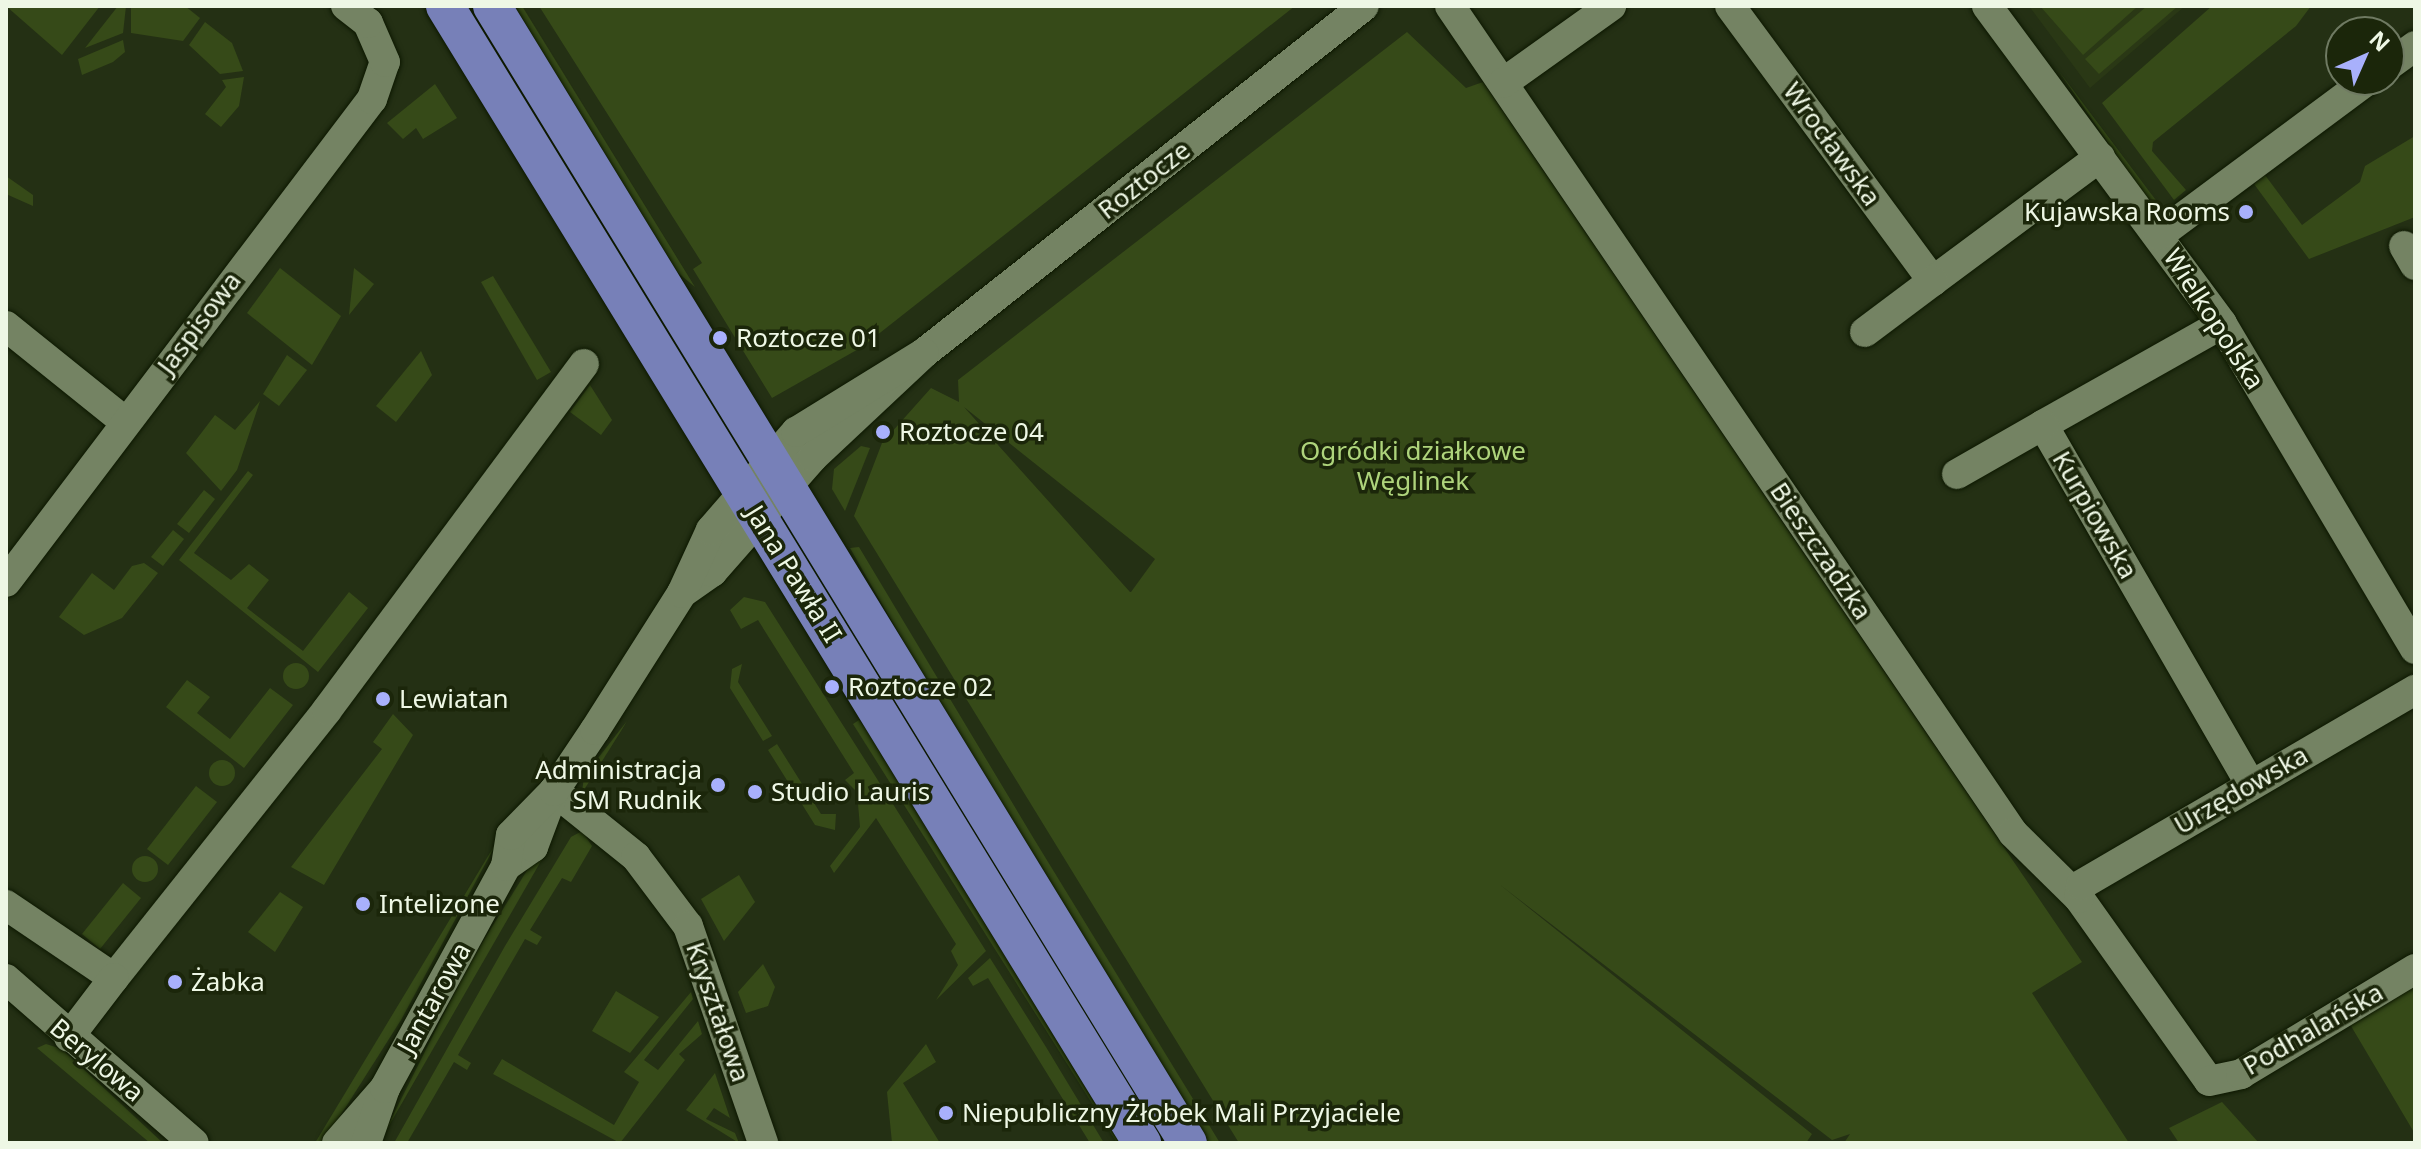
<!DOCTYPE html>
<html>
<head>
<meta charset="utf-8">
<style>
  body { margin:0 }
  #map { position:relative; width:2421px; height:1149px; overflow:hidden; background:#243014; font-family:"Noto Sans",sans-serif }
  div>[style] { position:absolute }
  .built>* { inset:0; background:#2a3815 }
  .green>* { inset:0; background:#364a18 }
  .round { border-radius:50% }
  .roads { filter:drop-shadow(0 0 2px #0d1800) drop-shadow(0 0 2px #0d1800) }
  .minor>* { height:30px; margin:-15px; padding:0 15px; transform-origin:15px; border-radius:15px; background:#748363 }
  .major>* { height:38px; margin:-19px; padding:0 19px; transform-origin:19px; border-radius:19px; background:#7780b8 }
  .dots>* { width:22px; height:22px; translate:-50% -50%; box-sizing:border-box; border:4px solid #1b260a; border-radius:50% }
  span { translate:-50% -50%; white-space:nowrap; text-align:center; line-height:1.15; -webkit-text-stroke:7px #1b260a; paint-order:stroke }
  .street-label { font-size:26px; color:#eef7e5 }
  .poi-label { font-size:26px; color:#eef7e5 }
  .right { translate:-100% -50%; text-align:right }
  .left { translate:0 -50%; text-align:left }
  .park-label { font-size:26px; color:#aed47b }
  .frame { position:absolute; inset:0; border:8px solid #eef7e5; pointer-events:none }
  .north { position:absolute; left:2325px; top:16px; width:80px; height:80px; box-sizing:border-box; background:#1b260a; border:2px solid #6f7a62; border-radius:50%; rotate:45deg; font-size:22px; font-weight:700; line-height:32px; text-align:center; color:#eef7e5 }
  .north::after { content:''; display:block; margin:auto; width:28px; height:36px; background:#a8b0fc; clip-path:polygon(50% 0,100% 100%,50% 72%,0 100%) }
</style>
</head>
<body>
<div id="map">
  <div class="built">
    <i style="clip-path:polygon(2029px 6px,2185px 6px,2090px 88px)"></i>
  </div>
  <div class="green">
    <i style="clip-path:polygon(6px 6px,100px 6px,62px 55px)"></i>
    <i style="clip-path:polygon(118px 6px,126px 6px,123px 33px,85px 48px)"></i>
    <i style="clip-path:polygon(131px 6px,185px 6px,200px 18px,183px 41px,131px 33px)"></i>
    <i style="clip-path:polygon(506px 6px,522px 6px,695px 287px,665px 262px)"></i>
    <i style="clip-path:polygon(539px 6px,1295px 6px,862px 347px,772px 398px,693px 269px,702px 263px)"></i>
    <i style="clip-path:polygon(2040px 6px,2138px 6px,2083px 55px)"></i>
    <i style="clip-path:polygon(2147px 6px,2178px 6px,2099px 74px,2085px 59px)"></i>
    <i style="clip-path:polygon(2212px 6px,2311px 6px,2296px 26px,2153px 142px,2152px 151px,2186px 190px,2174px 200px,2102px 103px)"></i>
    <i style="clip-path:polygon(205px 22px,232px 43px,243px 71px,220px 74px,189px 45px)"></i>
    <i style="clip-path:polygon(evenodd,1407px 32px,1466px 88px,1483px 82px,2082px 962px,2032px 993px,2129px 1143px,1844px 1143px,1850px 1134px,1832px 1140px,1499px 884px,1812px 1134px,1806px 1143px,1239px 1143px,854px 516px,882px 443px,931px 388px,959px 402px,958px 380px,1407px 32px,964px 407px,1155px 559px,1131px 592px,1130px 592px,964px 407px)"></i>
    <i style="clip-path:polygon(123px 40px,125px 52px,113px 62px,82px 75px,78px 59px)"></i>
    <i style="clip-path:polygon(2058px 70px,2164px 211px,2153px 208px)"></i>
    <i style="clip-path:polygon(244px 77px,239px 106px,221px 127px,205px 114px,226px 87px,222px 80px)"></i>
    <i style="clip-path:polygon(435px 84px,457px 118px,423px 139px,416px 128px,403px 139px,387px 123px)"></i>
    <i style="clip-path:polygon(2415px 136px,2415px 217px,2309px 259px,2254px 184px,2265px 175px,2302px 225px,2360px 182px,2365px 166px)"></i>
    <i style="clip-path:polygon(6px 176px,33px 195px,33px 206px,6px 194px)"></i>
    <i style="clip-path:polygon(280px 268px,341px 316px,312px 365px,247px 313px)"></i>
    <i style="clip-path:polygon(354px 268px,374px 284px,349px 315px)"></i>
    <i style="clip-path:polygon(493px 276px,551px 372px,537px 380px,481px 282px)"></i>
    <i style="clip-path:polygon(421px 351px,432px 375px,396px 422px,376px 406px)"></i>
    <i style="clip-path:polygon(287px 355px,307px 370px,279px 406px,263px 394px)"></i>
    <i style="clip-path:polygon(590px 385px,612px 420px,601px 435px,570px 412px)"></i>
    <i style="clip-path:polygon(260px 401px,237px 470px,221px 491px,186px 453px,215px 415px,235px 430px)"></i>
    <i style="clip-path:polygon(861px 446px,870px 448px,845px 511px,832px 489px,834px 469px)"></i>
    <i style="clip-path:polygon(248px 471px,253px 475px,194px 553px,231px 580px,249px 564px,269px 580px,247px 608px,303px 651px,349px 592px,368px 608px,318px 672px,179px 560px)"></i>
    <i style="clip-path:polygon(204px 490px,215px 499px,189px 533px,177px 524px)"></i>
    <i style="clip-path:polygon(173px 530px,184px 539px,163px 566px,151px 557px)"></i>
    <i style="clip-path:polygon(859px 547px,1034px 839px,1220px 1143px,1203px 1143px,987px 788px,850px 548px)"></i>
    <i style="clip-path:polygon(144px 563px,158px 573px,122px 618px,84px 635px,59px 617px,92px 573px,114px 590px,132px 566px)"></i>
    <i style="clip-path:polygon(744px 597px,765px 602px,986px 951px,936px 1000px,958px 965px,951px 951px,956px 944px,876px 818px,834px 873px,830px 866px,860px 827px,857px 792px,845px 780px,854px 773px,758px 620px,741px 629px,730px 610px)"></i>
    <i class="round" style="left:283px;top:663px;width:26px;height:26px"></i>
    <i style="clip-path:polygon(742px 664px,738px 682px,772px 736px,763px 741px,730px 688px,732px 669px)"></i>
    <i style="clip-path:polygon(187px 680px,210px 697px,197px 713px,230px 739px,270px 688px,293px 705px,244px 768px,166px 707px)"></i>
    <i style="clip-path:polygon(393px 714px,413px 735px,324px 885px,291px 867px,382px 749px,373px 742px)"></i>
    <i style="clip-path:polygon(859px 720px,867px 730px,1130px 1143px,1117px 1143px,853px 724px)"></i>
    <i style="clip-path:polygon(627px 721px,621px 731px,582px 793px,584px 776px)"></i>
    <i style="clip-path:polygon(777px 744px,821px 814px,836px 814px,835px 830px,815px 825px,768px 750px)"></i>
    <i class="round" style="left:209px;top:760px;width:26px;height:26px"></i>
    <i style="clip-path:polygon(196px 786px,217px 802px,168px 865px,147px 849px)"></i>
    <i style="clip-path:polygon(582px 831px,592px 846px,571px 882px,562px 878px,530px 930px,542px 937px,537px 945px,525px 939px,458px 1055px,471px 1063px,467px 1070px,454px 1062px,407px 1143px,394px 1143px,505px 946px,571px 837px)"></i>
    <i style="clip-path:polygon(502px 833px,401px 1020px,323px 1143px,315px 1143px)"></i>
    <i style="clip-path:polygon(544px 843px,549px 847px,379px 1143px,469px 964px)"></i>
    <i class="round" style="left:132px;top:856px;width:26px;height:26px"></i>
    <i style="clip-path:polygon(739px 875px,755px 902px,724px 941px,701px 899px)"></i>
    <i style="clip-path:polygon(123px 883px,141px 898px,100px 949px,82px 934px)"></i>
    <i style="clip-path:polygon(280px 892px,303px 907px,275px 952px,248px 932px)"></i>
    <i style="clip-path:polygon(990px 958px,1046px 1047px,1104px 1143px,1090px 1143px,988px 978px,973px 986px,968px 978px)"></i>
    <i style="clip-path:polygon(763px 964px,775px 987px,768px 1006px,746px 1013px,738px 992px)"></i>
    <i style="clip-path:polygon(2415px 979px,2415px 1134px,2351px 1026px,2341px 1023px)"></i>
    <i style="clip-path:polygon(616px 991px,659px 1017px,630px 1053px,592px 1031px)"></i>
    <i style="clip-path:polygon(691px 992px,693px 999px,644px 1060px,658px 1070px,698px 1021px,702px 1034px,679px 1054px,685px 1060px,620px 1143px,493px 1074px,502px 1059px,614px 1125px,639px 1082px,624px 1072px)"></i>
    <i style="clip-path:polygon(46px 1044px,62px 1049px,163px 1143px,150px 1143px,37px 1048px)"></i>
    <i style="clip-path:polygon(926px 1044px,936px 1062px,903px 1083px,940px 1143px,892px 1143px,887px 1092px)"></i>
    <i style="clip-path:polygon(715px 1073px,730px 1118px,714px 1108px,706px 1119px,735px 1133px,739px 1143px,686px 1110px)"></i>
    <i style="clip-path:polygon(2222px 1102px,2259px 1143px,2179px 1143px,2169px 1128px)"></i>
  </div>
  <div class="roads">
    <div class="minor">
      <i style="left:1450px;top:6px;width:1000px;rotate:55.75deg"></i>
      <i style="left:2013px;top:833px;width:93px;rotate:44.6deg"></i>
      <i style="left:2079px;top:898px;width:224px;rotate:54.6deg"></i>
      <i style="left:2209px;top:1081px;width:33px;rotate:-12deg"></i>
      <i style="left:2241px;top:1074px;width:203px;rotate:-31.1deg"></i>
      <i style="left:1730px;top:6px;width:342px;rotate:53.6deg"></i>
      <i style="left:1933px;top:281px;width:208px;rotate:-36.6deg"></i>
      <i style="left:1987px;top:6px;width:395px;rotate:53.5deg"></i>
      <i style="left:2222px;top:324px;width:378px;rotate:59.3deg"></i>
      <i style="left:2389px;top:65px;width:32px;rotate:-36deg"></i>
      <i style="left:1503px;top:83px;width:133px;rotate:-35.5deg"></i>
      <i style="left:2159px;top:235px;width:260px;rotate:-36.6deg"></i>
      <i style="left:2404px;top:246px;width:22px;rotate:60deg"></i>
      <i style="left:2222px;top:324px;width:206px;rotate:150.6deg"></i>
      <i style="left:2043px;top:425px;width:414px;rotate:60deg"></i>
      <i style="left:6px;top:326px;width:150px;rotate:38.8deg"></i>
      <i style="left:1865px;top:332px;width:85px;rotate:-36.9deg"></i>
      <i style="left:1957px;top:474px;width:99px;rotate:-29.7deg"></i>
      <i style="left:6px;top:582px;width:606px;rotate:-52.85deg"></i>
      <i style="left:372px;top:99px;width:39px;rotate:-71deg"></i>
      <i style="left:385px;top:62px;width:43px;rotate:-113.6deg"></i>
      <i style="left:368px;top:23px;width:28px;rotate:-142deg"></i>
      <i style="left:682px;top:593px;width:37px;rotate:-35deg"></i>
      <i style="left:712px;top:572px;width:153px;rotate:-48.7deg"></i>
      <i style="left:813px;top:457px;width:152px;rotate:-43.1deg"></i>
      <i style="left:924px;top:353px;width:560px;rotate:-38.26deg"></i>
      <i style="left:554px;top:791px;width:105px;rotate:38.8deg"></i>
      <i style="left:636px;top:857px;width:86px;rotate:53deg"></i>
      <i style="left:688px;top:926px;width:230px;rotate:70.9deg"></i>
      <i style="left:506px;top:866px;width:33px;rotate:-35deg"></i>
      <i style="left:533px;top:847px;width:60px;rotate:-69.4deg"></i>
      <i style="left:2079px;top:898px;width:13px;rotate:-81deg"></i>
      <i style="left:2081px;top:885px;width:387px;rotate:-30.3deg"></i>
      <i style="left:6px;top:905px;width:130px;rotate:34.1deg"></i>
      <i style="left:114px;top:978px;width:342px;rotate:-51.5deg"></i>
      <i style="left:327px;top:710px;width:431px;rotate:-53.4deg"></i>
      <i style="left:6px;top:979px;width:249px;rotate:41.1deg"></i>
      <i style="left:69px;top:1037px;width:74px;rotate:-52.7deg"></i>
      <i style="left:337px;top:1143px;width:73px;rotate:-48.9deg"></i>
      <i style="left:366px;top:1143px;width:58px;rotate:-70.9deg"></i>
      <i style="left:385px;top:1088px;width:253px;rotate:-61.4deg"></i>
      <i style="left:506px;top:866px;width:31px;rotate:-81deg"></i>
      <i style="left:511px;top:835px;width:62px;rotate:-45.7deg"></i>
      <i style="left:554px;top:791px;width:73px;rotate:-56.1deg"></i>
      <i style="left:595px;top:730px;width:162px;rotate:-57.6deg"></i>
      <i style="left:682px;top:593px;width:69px;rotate:-65.3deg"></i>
      <i style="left:711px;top:530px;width:130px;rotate:-49.1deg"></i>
      <i style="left:796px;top:432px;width:150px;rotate:-31.7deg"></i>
    </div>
    <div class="major">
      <i style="left:445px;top:6px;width:1334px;rotate:58.49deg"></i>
      <i style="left:492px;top:6px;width:1333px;rotate:58.53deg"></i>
    </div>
  </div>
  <div class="dots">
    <i style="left:2246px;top:212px;background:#a8b0fc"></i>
    <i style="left:720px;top:338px;background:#a8b0fc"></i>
    <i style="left:883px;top:432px;background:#a8b0fc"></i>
    <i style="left:832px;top:687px;background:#a8b0fc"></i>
    <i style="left:383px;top:699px;background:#a8b0fc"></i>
    <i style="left:718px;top:785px;background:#a8b0fc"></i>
    <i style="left:755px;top:792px;background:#a8b0fc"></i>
    <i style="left:363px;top:904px;background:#a8b0fc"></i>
    <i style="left:175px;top:982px;background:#a8b0fc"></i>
    <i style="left:946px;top:1113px;background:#a8b0fc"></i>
  </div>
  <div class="street-label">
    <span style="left:1832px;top:144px;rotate:54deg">Wrocławska</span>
    <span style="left:1144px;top:180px;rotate:-38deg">Roztocze</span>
    <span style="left:2214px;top:319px;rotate:57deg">Wielkopolska</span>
    <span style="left:199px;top:323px;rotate:-53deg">Jaspisowa</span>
    <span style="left:2095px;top:515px;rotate:60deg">Kurpiowska</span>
    <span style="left:1821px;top:551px;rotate:56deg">Bieszczadzka</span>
    <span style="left:794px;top:574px;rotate:58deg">Jana Pawła II</span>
    <span style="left:2241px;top:790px;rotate:-30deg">Urzędowska</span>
    <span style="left:434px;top:998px;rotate:-61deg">Jantarowa</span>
    <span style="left:718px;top:1012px;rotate:71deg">Kryształowa</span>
    <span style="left:2313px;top:1029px;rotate:-30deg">Podhalańska</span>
    <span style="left:97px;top:1060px;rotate:40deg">Berylowa</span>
  </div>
  <div class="poi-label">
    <span class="right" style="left:2230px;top:212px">Kujawska Rooms</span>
    <span class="left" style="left:736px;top:338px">Roztocze 01</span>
    <span class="left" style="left:899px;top:432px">Roztocze 04</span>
    <span class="left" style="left:848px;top:687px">Roztocze 02</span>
    <span class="left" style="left:399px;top:699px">Lewiatan</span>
    <span class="right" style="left:702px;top:785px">Administracja<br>SM Rudnik</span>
    <span class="left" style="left:771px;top:792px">Studio Lauris</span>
    <span class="left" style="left:379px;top:904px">Intelizone</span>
    <span class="left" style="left:191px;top:982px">Żabka</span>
    <span class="left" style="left:962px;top:1113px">Niepubliczny Żłobek Mali Przyjaciele</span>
  </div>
  <div class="park-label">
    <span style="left:1413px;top:466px">Ogródki działkowe<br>Węglinek</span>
  </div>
  <div class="frame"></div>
  <div class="north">N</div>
</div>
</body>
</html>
